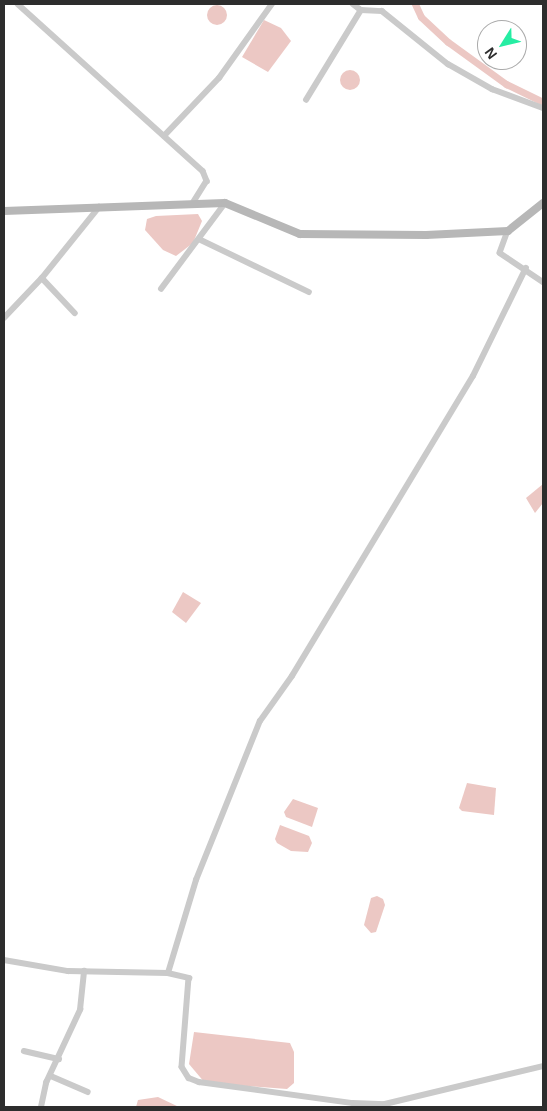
<!DOCTYPE html>
<html>
<head>
<meta charset="utf-8">
<style>
  body { margin:0 }
  #map { position:relative; width:547px; height:1111px; overflow:hidden; background:#fff; font-family:Arial,sans-serif }
  div>[style] { position:absolute }
  .water>* { inset:0; background:#ecc8c4 }
  .round { border-radius:50% }
  .canal>* { height:7px; margin:-3.5px; padding:0 3.5px; transform-origin:3.5px; border-radius:3.5px; background:#ecc8c4 }
  .street>* { height:5.5px; margin:-2.75px; padding:0 2.75px; transform-origin:2.75px; border-radius:2.75px; background:#cacaca }
  .secondary>* { height:8px; margin:-4px; padding:0 4px; transform-origin:4px; border-radius:4px; background:#b7b7b7 }
  span { translate:-50% -50%; white-space:nowrap; text-align:center; line-height:1.15; -webkit-text-stroke:5px #fff; paint-order:stroke }
  .frame { position:absolute; inset:0; border:5px solid #2d2d2d; pointer-events:none }
  .north { position:absolute; left:477px; top:20px; width:50px; height:50px; box-sizing:border-box; background:#fff; border:1px solid #ababab; border-radius:50%; rotate:234deg; font-size:14px; font-weight:700; line-height:20px; text-align:center; color:#2d2d2d }
  .north::after { content:''; display:block; margin:auto; width:18px; height:22px; background:#26eda3; clip-path:polygon(50% 0,100% 100%,50% 72%,0 100%) }
</style>
</head>
<body>
<div id="map">
  <div class="water">
    <i class="round" style="left:207px;top:5px;width:20px;height:20px"></i>
    <i style="clip-path:polygon(264px 20px,281px 28px,291px 41px,268px 72px,242px 57px)"></i>
    <i class="round" style="left:340px;top:70px;width:20px;height:20px"></i>
    <i style="clip-path:polygon(198px 214px,202px 221px,193px 243px,176px 256px,163px 250px,145px 230px,147px 219px,156px 216px)"></i>
    <i style="clip-path:polygon(543px 484px,543px 503px,535px 513px,526px 498px)"></i>
    <i style="clip-path:polygon(183px 592px,201px 603px,186px 623px,172px 612px)"></i>
    <i style="clip-path:polygon(467px 783px,496px 788px,494px 815px,462px 811px,459px 808px)"></i>
    <i style="clip-path:polygon(293px 799px,318px 808px,312px 827px,286px 817px,284px 812px)"></i>
    <i style="clip-path:polygon(280px 825px,309px 836px,312px 843px,308px 852px,291px 851px,277px 843px,275px 839px)"></i>
    <i style="clip-path:polygon(377px 896px,383px 899px,385px 905px,376px 932px,371px 933px,364px 925px,371px 898px)"></i>
    <i style="clip-path:polygon(194px 1032px,290px 1043px,294px 1052px,294px 1083px,287px 1089px,205px 1083px,189px 1064px)"></i>
    <i style="clip-path:polygon(158px 1097px,179px 1107px,136px 1107px,138px 1100px)"></i>
  </div>
  <div class="canal">
    <i style="left:415px;top:4px;width:14px;rotate:65deg"></i>
    <i style="left:421px;top:17px;width:37px;rotate:43deg"></i>
    <i style="left:448px;top:42px;width:72px;rotate:35.9deg"></i>
    <i style="left:506px;top:84px;width:41px;rotate:25.9deg"></i>
  </div>
  <div class="street">
    <i style="left:18px;top:4px;width:249px;rotate:42.1deg"></i>
    <i style="left:203px;top:171px;width:11px;rotate:68deg"></i>
    <i style="left:207px;top:181px;width:26px;rotate:122deg"></i>
    <i style="left:353px;top:4px;width:10px;rotate:37deg"></i>
    <i style="left:306px;top:100px;width:105px;rotate:-58.6deg"></i>
    <i style="left:361px;top:10px;width:21px;rotate:3deg"></i>
    <i style="left:382px;top:11px;width:85px;rotate:38.8deg"></i>
    <i style="left:448px;top:64px;width:51px;rotate:29.6deg"></i>
    <i style="left:492px;top:89px;width:54px;rotate:20.4deg"></i>
    <i style="left:164px;top:136px;width:80px;rotate:-46.5deg"></i>
    <i style="left:219px;top:78px;width:91px;rotate:-54.4deg"></i>
    <i style="left:508px;top:231px;width:23px;rotate:110deg"></i>
    <i style="left:500px;top:253px;width:52px;rotate:34deg"></i>
    <i style="left:199px;top:239px;width:122px;rotate:25.7deg"></i>
    <i style="left:42px;top:278px;width:48px;rotate:46.7deg"></i>
    <i style="left:161px;top:289px;width:107px;rotate:-53.3deg"></i>
    <i style="left:4px;top:318px;width:55px;rotate:-46.5deg"></i>
    <i style="left:42px;top:278px;width:91px;rotate:-51.2deg"></i>
    <i style="left:4px;top:960px;width:65px;rotate:9.8deg"></i>
    <i style="left:68px;top:971px;width:100px;rotate:1.1deg"></i>
    <i style="left:168px;top:973px;width:97px;rotate:-73.2deg"></i>
    <i style="left:196px;top:880px;width:171px;rotate:-68.1deg"></i>
    <i style="left:260px;top:721px;width:55px;rotate:-54.6deg"></i>
    <i style="left:292px;top:676px;width:350px;rotate:-58.9deg"></i>
    <i style="left:473px;top:376px;width:120px;rotate:-63.9deg"></i>
    <i style="left:168px;top:973px;width:22px;rotate:13deg"></i>
    <i style="left:189px;top:978px;width:89px;rotate:94.5deg"></i>
    <i style="left:182px;top:1067px;width:13px;rotate:58deg"></i>
    <i style="left:189px;top:1078px;width:11px;rotate:22deg"></i>
    <i style="left:199px;top:1082px;width:155px;rotate:7.8deg"></i>
    <i style="left:353px;top:1103px;width:32px;rotate:2deg"></i>
    <i style="left:385px;top:1104px;width:163px;rotate:-13.5deg"></i>
    <i style="left:24px;top:1051px;width:36px;rotate:13deg"></i>
    <i style="left:51px;top:1076px;width:40px;rotate:23.4deg"></i>
    <i style="left:41px;top:1107px;width:25px;rotate:-78deg"></i>
    <i style="left:46px;top:1083px;width:81px;rotate:-65deg"></i>
    <i style="left:80px;top:1010px;width:39px;rotate:-84deg"></i>
  </div>
  <div class="secondary">
    <i style="left:4px;top:211px;width:221px;rotate:-2.1deg"></i>
    <i style="left:225px;top:203px;width:81px;rotate:22.5deg"></i>
    <i style="left:300px;top:234px;width:126px;rotate:0.5deg"></i>
    <i style="left:426px;top:235px;width:82px;rotate:-2.8deg"></i>
    <i style="left:508px;top:231px;width:45px;rotate:-38.7deg"></i>
  </div>
  <div class="frame"></div>
  <div class="north">N</div>
</div>
</body>
</html>
